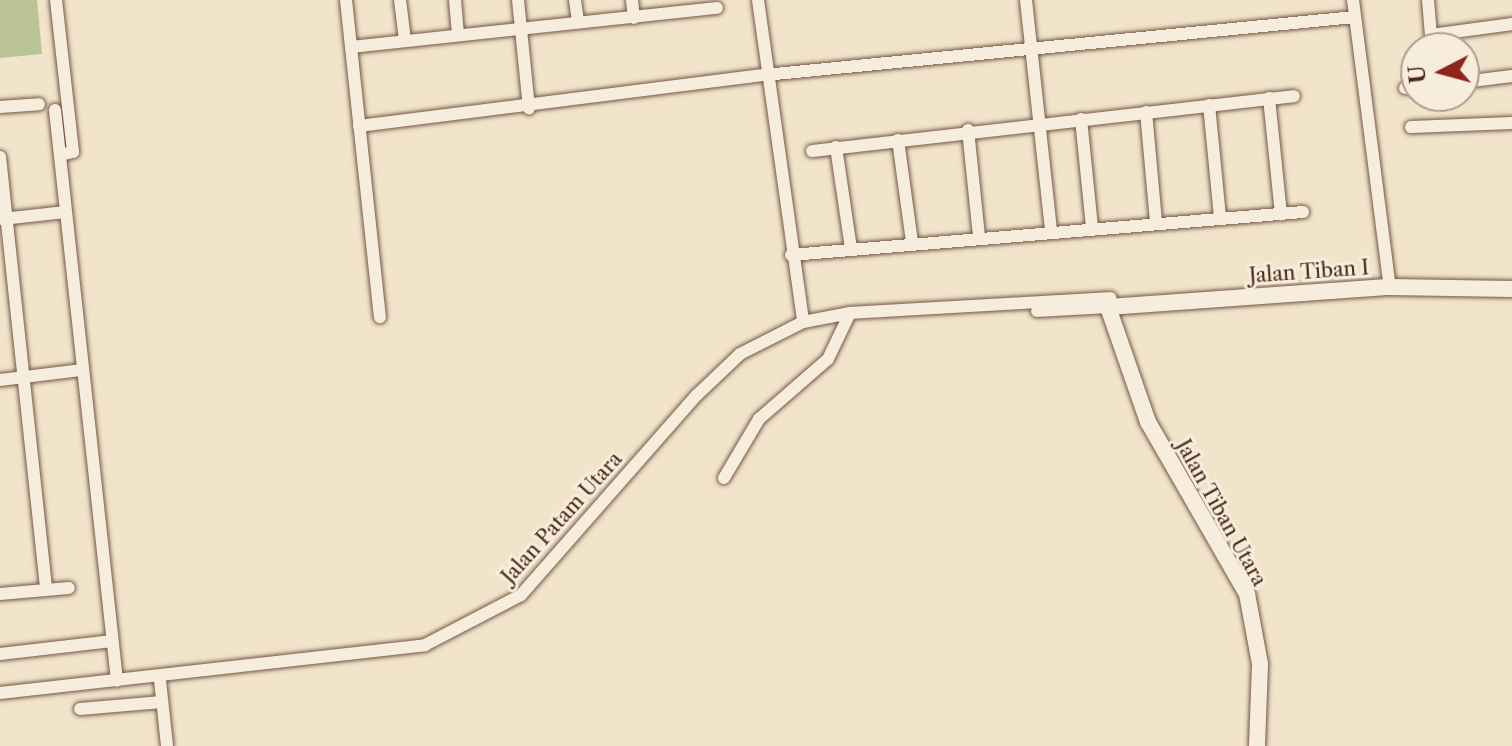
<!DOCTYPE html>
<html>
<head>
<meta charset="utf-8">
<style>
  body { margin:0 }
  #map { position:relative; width:1512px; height:746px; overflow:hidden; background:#f1e4ca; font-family:"Libre Caslon Text",serif }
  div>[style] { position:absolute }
  .green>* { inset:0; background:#bac497 }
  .roads { filter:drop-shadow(0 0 2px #745744) drop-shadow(0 0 2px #745744) }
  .minor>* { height:12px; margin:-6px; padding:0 6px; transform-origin:6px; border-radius:6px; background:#f6eddd }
  .tertiary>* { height:16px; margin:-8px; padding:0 8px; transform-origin:8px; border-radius:8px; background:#f6eddd }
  span { translate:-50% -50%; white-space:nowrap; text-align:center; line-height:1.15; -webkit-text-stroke:6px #f6eddd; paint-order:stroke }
  .street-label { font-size:20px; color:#4b2818 }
  .north { position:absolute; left:1400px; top:32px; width:80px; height:80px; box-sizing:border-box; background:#f6eddd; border:2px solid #b29e8e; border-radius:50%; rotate:264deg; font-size:22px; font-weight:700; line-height:32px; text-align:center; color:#4b2818 }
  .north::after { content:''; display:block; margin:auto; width:28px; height:36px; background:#8f2418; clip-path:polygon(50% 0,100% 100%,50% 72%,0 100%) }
</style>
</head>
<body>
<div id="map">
  <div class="green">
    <i style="clip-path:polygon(0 0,37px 0,42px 54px,0 58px)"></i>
  </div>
  <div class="roads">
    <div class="minor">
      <i style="left:56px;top:0;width:153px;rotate:83.6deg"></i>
      <i style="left:73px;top:152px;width:13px;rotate:167deg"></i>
      <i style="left:346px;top:0;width:319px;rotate:83.9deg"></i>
      <i style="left:400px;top:0;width:40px;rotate:82.9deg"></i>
      <i style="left:455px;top:0;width:33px;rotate:85deg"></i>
      <i style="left:518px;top:0;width:109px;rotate:84.2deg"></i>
      <i style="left:575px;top:0;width:21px;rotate:82deg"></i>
      <i style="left:632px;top:0;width:18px;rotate:84deg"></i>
      <i style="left:758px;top:0;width:325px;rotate:82deg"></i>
      <i style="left:1026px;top:0;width:230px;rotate:83.8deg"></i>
      <i style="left:1353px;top:0;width:282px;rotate:82.7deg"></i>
      <i style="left:1428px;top:0;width:48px;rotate:85.2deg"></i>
      <i style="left:1431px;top:35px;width:82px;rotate:-7.7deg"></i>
      <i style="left:351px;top:47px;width:368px;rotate:-6.1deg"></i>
      <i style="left:1464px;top:82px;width:48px;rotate:-7.1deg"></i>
      <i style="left:1405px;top:88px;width:11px;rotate:-5deg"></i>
      <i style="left:1269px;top:98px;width:117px;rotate:84.1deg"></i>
      <i style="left:1209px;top:105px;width:114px;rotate:84.4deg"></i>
      <i style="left:0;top:107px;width:39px;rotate:-4deg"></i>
      <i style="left:55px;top:110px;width:574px;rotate:83.8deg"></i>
      <i style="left:1146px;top:112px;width:110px;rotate:84.8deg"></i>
      <i style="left:1081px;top:119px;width:109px;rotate:84.2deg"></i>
      <i style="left:359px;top:126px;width:409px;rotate:-7.2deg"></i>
      <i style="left:765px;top:75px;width:592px;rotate:-5.62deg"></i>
      <i style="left:1411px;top:127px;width:101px;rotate:-2.3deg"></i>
      <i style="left:968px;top:130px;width:107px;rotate:84.1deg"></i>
      <i style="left:898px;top:140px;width:103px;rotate:82.2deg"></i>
      <i style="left:836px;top:147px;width:103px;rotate:81.6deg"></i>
      <i style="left:812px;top:151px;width:485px;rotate:-6.5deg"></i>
      <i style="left:0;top:157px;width:435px;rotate:83.9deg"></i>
      <i style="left:2px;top:219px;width:64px;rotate:-6.2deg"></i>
      <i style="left:791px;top:255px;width:514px;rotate:-4.8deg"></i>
      <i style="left:1037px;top:311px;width:71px;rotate:-3.2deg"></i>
      <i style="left:0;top:380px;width:83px;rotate:-7deg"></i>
      <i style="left:724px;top:478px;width:69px;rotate:-59.3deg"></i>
      <i style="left:759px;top:419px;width:91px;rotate:-41deg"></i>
      <i style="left:828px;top:359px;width:51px;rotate:-64.4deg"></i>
      <i style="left:0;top:594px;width:69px;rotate:-5deg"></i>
      <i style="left:0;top:654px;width:113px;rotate:-6.6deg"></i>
      <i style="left:160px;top:680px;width:66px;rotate:83.9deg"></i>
      <i style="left:0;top:693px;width:428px;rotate:-6.4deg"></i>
      <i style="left:425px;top:645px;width:108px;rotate:-27.5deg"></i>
      <i style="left:521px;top:595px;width:266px;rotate:-48.7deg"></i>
      <i style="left:697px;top:395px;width:59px;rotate:-43.6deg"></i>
      <i style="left:740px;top:354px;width:71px;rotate:-26.9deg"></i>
      <i style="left:803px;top:322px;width:48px;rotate:-10.8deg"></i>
      <i style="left:850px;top:313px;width:261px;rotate:-3.3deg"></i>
      <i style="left:80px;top:709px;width:82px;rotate:-4.9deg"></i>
    </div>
    <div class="tertiary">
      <i style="left:1257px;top:746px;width:82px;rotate:-87.9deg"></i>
      <i style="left:1260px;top:664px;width:71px;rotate:-100.5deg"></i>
      <i style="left:1247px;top:594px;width:198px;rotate:-119.9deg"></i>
      <i style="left:1148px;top:422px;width:122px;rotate:-109.2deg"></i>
      <i style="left:1108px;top:307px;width:283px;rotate:-4.1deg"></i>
      <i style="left:1390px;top:287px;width:122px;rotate:0.9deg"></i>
    </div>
  </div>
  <div class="street-label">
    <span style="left:1309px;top:272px;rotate:-4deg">Jalan Tiban I</span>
    <span style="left:1221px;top:513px;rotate:61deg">Jalan Tiban Utara</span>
    <span style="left:562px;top:518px;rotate:-48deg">Jalan Patam Utara</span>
  </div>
  <div class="north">U</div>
</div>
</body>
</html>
